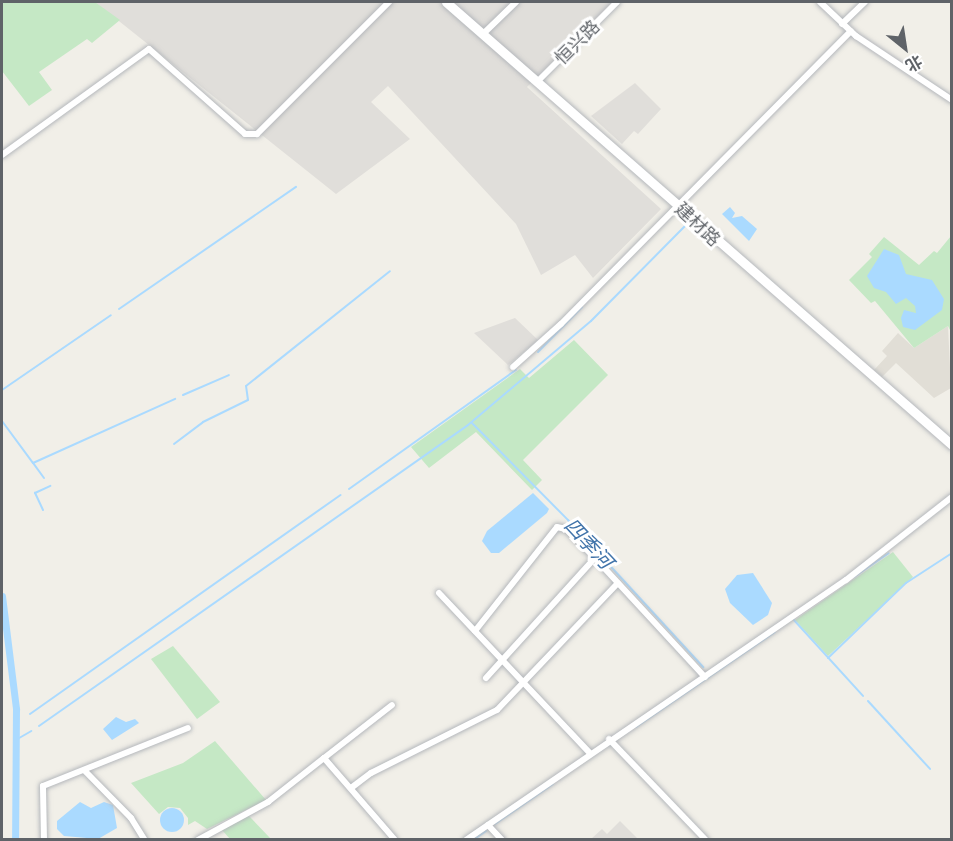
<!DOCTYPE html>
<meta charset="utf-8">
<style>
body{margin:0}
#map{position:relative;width:953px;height:841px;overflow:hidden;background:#f1efe8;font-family:Ubuntu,"Noto Sans SC",sans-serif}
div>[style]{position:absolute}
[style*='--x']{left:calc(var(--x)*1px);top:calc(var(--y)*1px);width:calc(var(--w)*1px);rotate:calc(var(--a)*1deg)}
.industrial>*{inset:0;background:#e0deda}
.education>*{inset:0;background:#e1ded6}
.green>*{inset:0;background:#c5e8c5}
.water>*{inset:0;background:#aadaff}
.round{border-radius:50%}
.stream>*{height:2px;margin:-1px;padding:0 1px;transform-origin:1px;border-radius:1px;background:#aadaff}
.canal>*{height:7px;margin:-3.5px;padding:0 3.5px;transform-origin:3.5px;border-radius:3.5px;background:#aadaff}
.roads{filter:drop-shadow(0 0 2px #b5b8bc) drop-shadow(0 0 2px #b5b8bc)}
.street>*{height:6px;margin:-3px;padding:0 3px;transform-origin:3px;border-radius:3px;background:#fff}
.secondary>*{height:9px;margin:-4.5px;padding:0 4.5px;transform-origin:4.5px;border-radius:4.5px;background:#fff}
span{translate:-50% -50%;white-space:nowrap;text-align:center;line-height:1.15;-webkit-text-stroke:6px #fff;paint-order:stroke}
.street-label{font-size:18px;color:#5f6368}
.water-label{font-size:20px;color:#4174aa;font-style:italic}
.frame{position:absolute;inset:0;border:3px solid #5f6368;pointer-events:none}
.north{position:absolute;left:875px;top:18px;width:60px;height:60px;-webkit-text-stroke:4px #fff;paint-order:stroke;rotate:150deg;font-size:16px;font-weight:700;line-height:24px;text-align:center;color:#5f6368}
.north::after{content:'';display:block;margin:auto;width:21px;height:27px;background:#5f6368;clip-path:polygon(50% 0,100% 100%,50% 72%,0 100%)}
</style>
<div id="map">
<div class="industrial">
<i style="clip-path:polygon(95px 2px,612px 2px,527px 87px,661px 209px,593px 278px,575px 255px,541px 275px,516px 224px,388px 86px,371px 102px,410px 139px,336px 194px)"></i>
<i style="clip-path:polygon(635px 83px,661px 109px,638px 134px,634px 131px,622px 144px,591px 116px)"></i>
<i style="clip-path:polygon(515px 318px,538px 340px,508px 365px,474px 333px)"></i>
<i style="clip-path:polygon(620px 821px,638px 839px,591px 839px,602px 829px,607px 834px)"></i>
</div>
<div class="education">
<i style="clip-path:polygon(948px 326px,951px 388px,934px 398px,896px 363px,882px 377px,874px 370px,887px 356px,882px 351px,898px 333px,914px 348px)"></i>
</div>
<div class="green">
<i style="clip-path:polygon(2px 2px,95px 2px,120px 20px,92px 43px,87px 39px,39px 72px,52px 90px,29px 106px,2px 71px)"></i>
<i style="clip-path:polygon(951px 236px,951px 332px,948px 326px,914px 348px,875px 301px,871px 303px,849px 280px,872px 257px,869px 254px,884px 237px,919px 265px,934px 251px,937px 253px)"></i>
<i style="clip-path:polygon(574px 340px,608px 375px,523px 460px,542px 480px,532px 490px,476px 432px,429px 468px,411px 447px,520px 369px,529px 378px)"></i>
<i style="clip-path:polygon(893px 552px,913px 577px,828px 656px,795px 620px)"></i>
<i style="clip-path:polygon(173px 646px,220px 702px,197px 719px,151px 659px)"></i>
<i style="clip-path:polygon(215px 741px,266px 800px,207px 829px,195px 821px,188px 825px,188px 818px,180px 808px,168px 807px,159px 814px,131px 783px,183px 763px)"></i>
<i style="clip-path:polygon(249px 816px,271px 839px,230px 839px,222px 830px)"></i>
</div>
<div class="water">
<i style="clip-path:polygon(730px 207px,735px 213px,732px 218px,742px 216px,757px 229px,749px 241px,722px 214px)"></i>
<i style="clip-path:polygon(884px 249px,899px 255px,906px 274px,932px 280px,944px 299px,942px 310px,915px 330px,903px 327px,901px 318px,904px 310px,916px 313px,915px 306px,906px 298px,896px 304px,886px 292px,874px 288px,867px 276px)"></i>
<i style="clip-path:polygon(533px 493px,549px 509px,547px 513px,499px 553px,491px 553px,482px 541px,487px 531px)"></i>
<i style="clip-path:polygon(753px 573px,772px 603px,768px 615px,753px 625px,730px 603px,725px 589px,737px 575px)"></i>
<i style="clip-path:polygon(116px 717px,126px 722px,135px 719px,139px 723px,112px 740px,103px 729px)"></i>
<i style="clip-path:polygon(80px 802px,91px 808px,104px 802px,113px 805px,117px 828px,98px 839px,64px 836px,57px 829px,57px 821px)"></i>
<i class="round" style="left:160px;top:808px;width:24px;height:24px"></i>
</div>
<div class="stream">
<i style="--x:119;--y:309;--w:215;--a:-34.6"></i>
<i style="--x:538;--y:352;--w:63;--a:-45.6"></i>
<i style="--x:2;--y:390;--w:132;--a:-34.5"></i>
<i style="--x:183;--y:395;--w:50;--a:-23.5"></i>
<i style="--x:2;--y:421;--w:52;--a:53.6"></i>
<i style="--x:472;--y:423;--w:136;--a:45.3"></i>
<i style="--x:568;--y:520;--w:200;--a:47.4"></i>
<i style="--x:174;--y:444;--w:36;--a:-37"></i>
<i style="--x:203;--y:422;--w:50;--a:-26.1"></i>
<i style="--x:248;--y:400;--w:14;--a:-98"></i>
<i style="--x:246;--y:386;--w:184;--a:-38.6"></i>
<i style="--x:44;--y:478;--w:19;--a:-126"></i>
<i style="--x:33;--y:463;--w:156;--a:-24.3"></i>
<i style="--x:349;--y:489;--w:205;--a:-35.5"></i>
<i style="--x:43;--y:510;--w:19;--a:-115"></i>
<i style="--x:35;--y:493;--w:17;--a:-25"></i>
<i style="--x:854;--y:577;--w:42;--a:-34.4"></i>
<i style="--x:793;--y:619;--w:104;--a:47.7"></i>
<i style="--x:828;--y:658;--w:108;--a:-43.9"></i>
<i style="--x:906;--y:583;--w:55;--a:-33.1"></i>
<i style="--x:868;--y:701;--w:92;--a:47.6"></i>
<i style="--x:30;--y:714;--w:380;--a:-35.2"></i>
<i style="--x:39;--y:726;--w:524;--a:-35.05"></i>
<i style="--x:468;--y:425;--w:161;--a:-40.2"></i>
<i style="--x:591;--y:321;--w:134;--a:-45.3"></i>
<i style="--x:636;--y:727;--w:168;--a:-34.4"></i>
<i style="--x:14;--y:741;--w:20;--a:-30"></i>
<i style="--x:495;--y:824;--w:70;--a:-34.6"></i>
<i style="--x:473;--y:840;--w:16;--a:-35"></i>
</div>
<div class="canal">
<i style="--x:2;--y:596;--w:114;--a:82.9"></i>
<i style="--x:16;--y:709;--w:131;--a:90.4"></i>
</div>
<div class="roads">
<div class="street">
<i style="--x:820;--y:2;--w:50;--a:43.4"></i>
<i style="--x:856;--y:36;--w:115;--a:33.7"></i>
<i style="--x:842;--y:24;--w:32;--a:-44"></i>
<i style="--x:483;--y:34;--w:46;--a:-44.1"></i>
<i style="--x:537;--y:82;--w:113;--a:-45"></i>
<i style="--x:2;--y:155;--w:181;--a:-35.8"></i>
<i style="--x:149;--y:49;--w:128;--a:41.5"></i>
<i style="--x:245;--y:134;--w:12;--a:0"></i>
<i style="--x:257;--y:134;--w:187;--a:-45"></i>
<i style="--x:513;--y:367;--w:64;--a:-41.9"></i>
<i style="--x:561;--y:324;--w:412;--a:-45.3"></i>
<i style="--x:439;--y:593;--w:219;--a:46.7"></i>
<i style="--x:475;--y:631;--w:132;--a:-51.7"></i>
<i style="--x:557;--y:527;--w:9;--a:13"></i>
<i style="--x:566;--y:529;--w:41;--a:45"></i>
<i style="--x:595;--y:558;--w:162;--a:47.3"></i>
<i style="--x:486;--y:678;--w:162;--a:-47.8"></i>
<i style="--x:609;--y:739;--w:140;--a:46.2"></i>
<i style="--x:324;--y:758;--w:86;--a:-37.9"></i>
<i style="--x:85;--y:771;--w:66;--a:45.6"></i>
<i style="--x:131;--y:818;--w:26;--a:58"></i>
<i style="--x:351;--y:788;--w:25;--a:-37"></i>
<i style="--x:371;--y:773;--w:141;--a:-26.6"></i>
<i style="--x:497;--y:710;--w:175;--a:-46.4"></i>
<i style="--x:488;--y:825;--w:21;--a:47"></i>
<i style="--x:44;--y:840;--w:54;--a:-91.1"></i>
<i style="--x:43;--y:786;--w:156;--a:-21.8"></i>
<i style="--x:198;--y:840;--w:80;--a:-28.5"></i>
<i style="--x:268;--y:802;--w:71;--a:-38.2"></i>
<i style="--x:324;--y:758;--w:108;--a:49.1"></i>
<i style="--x:466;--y:840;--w:460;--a:-34.4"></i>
<i style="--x:846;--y:580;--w:135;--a:-38.1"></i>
</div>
<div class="secondary">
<i style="--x:446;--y:2;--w:673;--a:41.2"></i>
</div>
</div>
<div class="street-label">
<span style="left:577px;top:42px;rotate:-45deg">恒兴路</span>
<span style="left:698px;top:224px;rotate:43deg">建材路</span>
</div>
<div class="water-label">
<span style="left:589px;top:543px;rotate:47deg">四季河</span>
</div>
<div class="frame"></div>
<div class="north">北</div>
</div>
